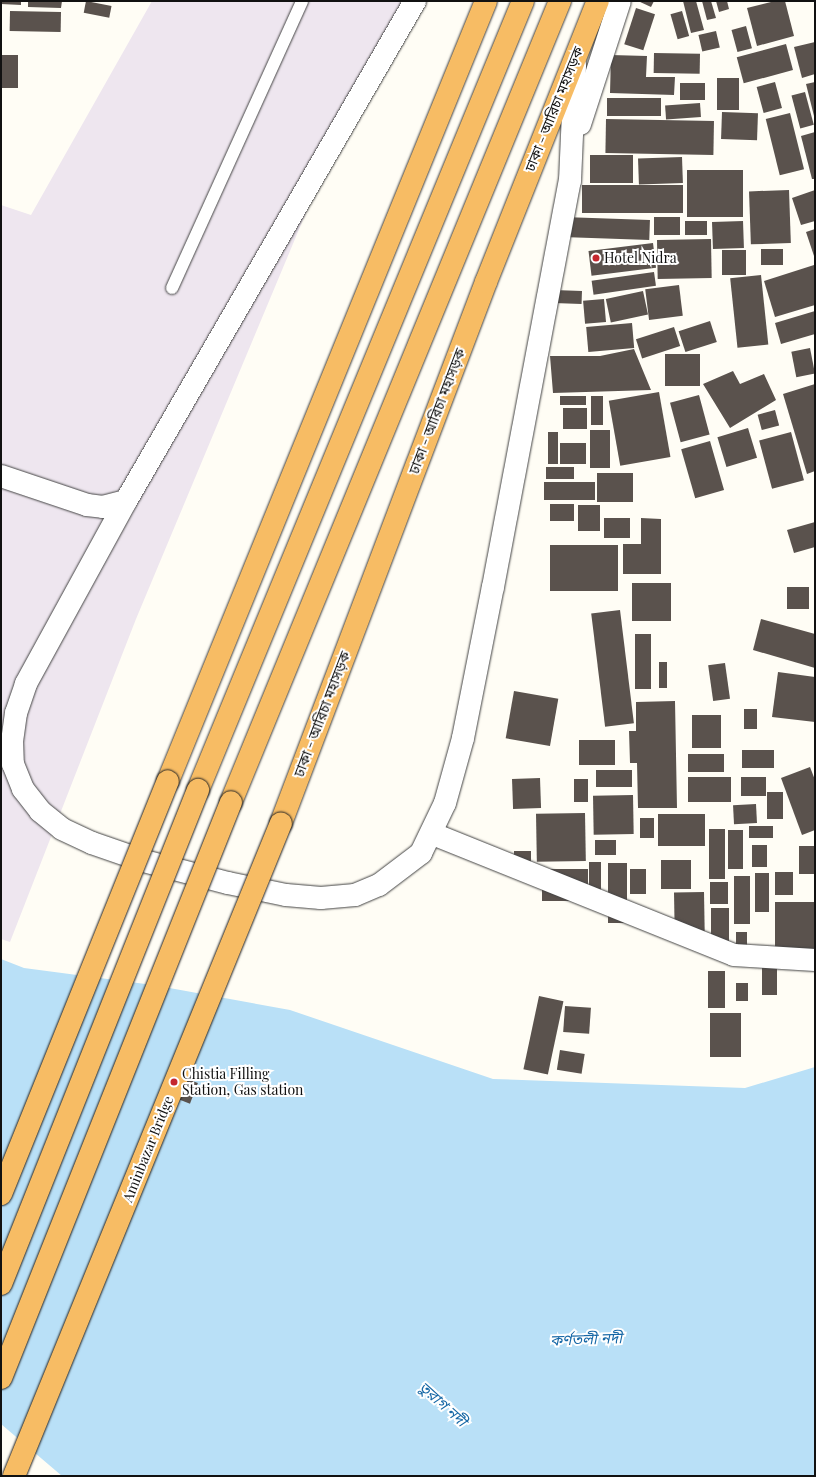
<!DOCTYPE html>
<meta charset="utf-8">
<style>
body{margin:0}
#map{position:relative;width:816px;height:1477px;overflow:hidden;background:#fffdf5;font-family:"Playfair Display","Noto Sans Bengali",serif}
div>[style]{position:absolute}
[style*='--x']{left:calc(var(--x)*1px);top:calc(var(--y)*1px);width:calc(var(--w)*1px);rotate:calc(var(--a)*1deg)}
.industrial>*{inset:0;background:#eee6ef}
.water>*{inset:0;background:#b9e0f7}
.building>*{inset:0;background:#5a524d;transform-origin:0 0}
.roads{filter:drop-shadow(0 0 1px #444) drop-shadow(0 0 1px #444)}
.service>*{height:12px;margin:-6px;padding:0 6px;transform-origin:6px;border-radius:6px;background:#fff}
.minor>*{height:22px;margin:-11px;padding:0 11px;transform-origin:11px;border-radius:11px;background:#fff}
.tertiary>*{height:22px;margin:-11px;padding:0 11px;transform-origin:11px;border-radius:11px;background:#fff}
.trunk>*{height:22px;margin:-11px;padding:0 11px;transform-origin:11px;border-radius:11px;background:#f7bc64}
.bridges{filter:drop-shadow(0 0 1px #222) drop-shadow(0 0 1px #222)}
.trunk-bridge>*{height:22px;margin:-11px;padding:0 11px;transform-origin:11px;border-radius:11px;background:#f7bc64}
.dots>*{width:11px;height:11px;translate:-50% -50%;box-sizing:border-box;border:2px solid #fff;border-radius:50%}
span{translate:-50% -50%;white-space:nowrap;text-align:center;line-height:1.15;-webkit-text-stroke:4px #fff;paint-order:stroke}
.street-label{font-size:14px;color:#111}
.poi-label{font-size:14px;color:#111}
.left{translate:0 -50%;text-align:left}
.water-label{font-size:15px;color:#1768a6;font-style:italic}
.frame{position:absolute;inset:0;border:2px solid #111;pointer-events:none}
</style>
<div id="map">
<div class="industrial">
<i style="clip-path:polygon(152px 1px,403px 1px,372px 55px,136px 619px,10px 942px,1px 939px,1px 205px,31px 215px)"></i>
</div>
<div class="water">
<i style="clip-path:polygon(1px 959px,24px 968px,153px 985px,290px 1010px,493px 1079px,745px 1088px,815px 1067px,815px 1476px,62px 1476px,1px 1424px)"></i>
</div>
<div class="building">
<i style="clip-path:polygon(1px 1px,21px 1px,21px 5px,1px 4px)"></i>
<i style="clip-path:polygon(28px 1px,62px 1px,61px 8px,28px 7px)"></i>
<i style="left:86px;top:1px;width:26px;height:12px;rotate:11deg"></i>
<i style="clip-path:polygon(638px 1px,654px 1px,651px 7px)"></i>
<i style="clip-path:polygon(683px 1px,696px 1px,704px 30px,691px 33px)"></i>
<i style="clip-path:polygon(702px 1px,711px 1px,716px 18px,707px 20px)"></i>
<i style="clip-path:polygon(716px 1px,727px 1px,729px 9px,719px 12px)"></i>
<i style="clip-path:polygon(775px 1px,785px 1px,794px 36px,757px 46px,747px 8px)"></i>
<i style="left:636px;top:8px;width:20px;height:38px;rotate:18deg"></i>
<i style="left:10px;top:11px;width:51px;height:20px;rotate:1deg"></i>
<i style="left:682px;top:11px;width:26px;height:12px;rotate:74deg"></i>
<i style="left:746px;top:26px;width:23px;height:15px;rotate:75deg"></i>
<i style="left:716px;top:31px;width:17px;height:18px;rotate:77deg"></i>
<i style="clip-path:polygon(815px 42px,815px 74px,802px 78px,794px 47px)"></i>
<i style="left:786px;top:44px;width:27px;height:51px;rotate:75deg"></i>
<i style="left:654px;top:53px;width:46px;height:20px;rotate:1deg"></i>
<i style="left:1px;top:55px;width:17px;height:33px"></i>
<i style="clip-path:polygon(611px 55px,647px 56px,646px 77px,675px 77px,674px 95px,610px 93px)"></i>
<i style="left:717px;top:78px;width:22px;height:32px"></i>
<i style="left:775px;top:82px;width:27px;height:19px;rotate:75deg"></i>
<i style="clip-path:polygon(815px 82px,815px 116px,814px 116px,806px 84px)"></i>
<i style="left:680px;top:83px;width:25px;height:17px"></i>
<i style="left:805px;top:92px;width:34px;height:14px;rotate:75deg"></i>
<i style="left:607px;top:98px;width:54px;height:18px"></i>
<i style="left:700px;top:103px;width:14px;height:35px;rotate:86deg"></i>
<i style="left:722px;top:112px;width:36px;height:27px;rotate:2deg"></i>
<i style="left:790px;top:113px;width:58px;height:25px;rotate:76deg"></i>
<i style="left:606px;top:119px;width:108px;height:34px;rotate:1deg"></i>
<i style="clip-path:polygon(815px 132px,815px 179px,812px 179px,801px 136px)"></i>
<i style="left:633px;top:155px;width:28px;height:43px;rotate:90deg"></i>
<i style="left:682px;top:157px;width:26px;height:44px;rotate:88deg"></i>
<i style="left:687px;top:170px;width:56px;height:47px"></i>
<i style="left:683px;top:185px;width:28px;height:101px;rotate:90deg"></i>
<i style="left:789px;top:190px;width:53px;height:40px;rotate:88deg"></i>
<i style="clip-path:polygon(815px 190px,815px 221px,801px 225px,792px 198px)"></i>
<i style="left:563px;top:217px;width:87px;height:20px;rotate:2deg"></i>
<i style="left:680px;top:217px;width:18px;height:26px;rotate:90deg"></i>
<i style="left:707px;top:221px;width:14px;height:22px;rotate:90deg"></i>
<i style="left:743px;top:221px;width:27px;height:31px;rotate:88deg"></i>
<i style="clip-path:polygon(815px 229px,815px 259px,806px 232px)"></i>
<i style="left:711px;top:239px;width:39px;height:54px;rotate:89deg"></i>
<i style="left:653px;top:243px;width:25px;height:65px;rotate:83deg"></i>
<i style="left:783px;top:249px;width:16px;height:22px;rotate:90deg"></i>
<i style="left:746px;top:250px;width:25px;height:24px;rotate:90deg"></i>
<i style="clip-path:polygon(814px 265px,815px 305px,775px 317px,764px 281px)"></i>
<i style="left:654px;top:272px;width:14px;height:63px;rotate:82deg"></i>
<i style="left:761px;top:275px;width:70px;height:31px;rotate:84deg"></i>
<i style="left:679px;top:285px;width:31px;height:34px;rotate:83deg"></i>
<i style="left:554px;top:290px;width:28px;height:13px;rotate:2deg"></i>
<i style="left:643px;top:291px;width:24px;height:38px;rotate:78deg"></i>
<i style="left:604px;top:299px;width:23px;height:21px;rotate:85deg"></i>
<i style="clip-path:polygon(815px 311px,815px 334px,781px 344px,775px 323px)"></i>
<i style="left:710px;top:321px;width:22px;height:33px;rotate:72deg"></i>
<i style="left:632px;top:323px;width:25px;height:46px;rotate:85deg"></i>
<i style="left:674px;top:327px;width:20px;height:40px;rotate:72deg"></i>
<i style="left:810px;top:348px;width:26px;height:19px;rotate:79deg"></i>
<i style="clip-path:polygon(634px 349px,651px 390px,553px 393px,550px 356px,600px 356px)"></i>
<i style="left:665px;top:354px;width:35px;height:32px"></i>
<i style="clip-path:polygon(733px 371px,740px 384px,764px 374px,776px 400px,730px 428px,703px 384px)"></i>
<i style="clip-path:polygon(815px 384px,815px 471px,807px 474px,783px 394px)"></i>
<i style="left:659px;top:392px;width:66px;height:51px;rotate:80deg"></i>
<i style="left:699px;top:395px;width:41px;height:30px;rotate:75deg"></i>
<i style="left:560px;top:396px;width:26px;height:9px"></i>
<i style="left:591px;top:396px;width:12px;height:29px"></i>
<i style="left:563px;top:408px;width:24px;height:21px"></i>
<i style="left:775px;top:410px;width:16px;height:18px;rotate:75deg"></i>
<i style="left:748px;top:428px;width:31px;height:32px;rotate:73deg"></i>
<i style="left:590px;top:430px;width:20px;height:38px"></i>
<i style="left:548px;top:432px;width:10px;height:32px"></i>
<i style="left:791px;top:432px;width:50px;height:33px;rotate:75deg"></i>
<i style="left:710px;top:441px;width:51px;height:30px;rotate:74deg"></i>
<i style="left:560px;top:443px;width:26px;height:21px"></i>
<i style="left:546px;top:467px;width:28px;height:12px"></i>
<i style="left:597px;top:473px;width:36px;height:29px"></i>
<i style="left:544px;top:482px;width:51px;height:18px"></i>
<i style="left:550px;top:504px;width:24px;height:17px"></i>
<i style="left:578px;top:505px;width:22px;height:26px"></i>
<i style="left:604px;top:518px;width:26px;height:20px"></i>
<i style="clip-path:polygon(641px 518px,661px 519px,661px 574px,623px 574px,623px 544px,641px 544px)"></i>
<i style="clip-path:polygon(815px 522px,815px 547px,794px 553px,787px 530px)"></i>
<i style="left:550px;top:545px;width:68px;height:46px"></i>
<i style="left:632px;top:583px;width:39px;height:38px"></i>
<i style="left:787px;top:587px;width:22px;height:22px"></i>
<i style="left:620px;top:610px;width:114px;height:29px;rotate:83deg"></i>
<i style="clip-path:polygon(761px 619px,815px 634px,815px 668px,753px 650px)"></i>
<i style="left:635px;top:634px;width:16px;height:55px"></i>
<i style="left:659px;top:662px;width:8px;height:26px"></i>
<i style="left:725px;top:663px;width:36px;height:17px;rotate:82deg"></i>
<i style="clip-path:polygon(778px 672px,815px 677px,815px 722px,772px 717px)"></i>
<i style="left:514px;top:691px;width:45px;height:48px;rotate:10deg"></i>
<i style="clip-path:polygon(675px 701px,677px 808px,638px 808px,637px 763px,630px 763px,629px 731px,636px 731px,636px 702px)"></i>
<i style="left:744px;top:709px;width:13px;height:20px"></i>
<i style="left:721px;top:715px;width:33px;height:29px;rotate:90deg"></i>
<i style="left:579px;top:740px;width:36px;height:25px"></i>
<i style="left:774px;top:750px;width:18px;height:32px;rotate:90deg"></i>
<i style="left:724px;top:754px;width:18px;height:36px;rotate:90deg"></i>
<i style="clip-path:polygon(810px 767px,815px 780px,815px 830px,802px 835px,781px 778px)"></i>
<i style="left:632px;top:770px;width:17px;height:36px;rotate:90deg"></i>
<i style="left:688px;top:777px;width:43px;height:25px"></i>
<i style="left:741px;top:777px;width:25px;height:19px"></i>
<i style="left:540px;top:778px;width:30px;height:28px;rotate:88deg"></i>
<i style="left:574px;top:779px;width:14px;height:23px"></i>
<i style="left:767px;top:792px;width:16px;height:27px"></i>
<i style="left:633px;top:795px;width:39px;height:40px;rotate:89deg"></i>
<i style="left:756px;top:804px;width:19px;height:23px;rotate:87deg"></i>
<i style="left:585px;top:813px;width:48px;height:49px;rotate:89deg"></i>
<i style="left:705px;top:814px;width:32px;height:47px;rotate:90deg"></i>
<i style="left:654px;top:818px;width:20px;height:14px;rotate:90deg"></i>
<i style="left:749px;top:826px;width:24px;height:12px"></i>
<i style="left:709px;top:829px;width:16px;height:50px"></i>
<i style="left:728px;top:830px;width:15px;height:39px"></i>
<i style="left:616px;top:840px;width:15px;height:21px;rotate:90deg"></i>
<i style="left:767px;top:845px;width:22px;height:15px;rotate:90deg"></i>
<i style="left:799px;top:846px;width:16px;height:28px"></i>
<i style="left:514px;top:851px;width:17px;height:26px"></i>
<i style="left:661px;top:860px;width:30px;height:29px"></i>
<i style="left:601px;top:862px;width:46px;height:12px;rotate:90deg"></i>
<i style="left:608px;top:863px;width:19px;height:60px"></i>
<i style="left:588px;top:869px;width:32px;height:46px;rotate:90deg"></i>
<i style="left:630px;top:869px;width:16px;height:25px"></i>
<i style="left:775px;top:872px;width:18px;height:23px"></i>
<i style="left:755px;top:873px;width:14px;height:39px"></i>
<i style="left:734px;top:876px;width:16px;height:48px"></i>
<i style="left:710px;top:882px;width:18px;height:22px"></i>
<i style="left:704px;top:892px;width:47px;height:30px;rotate:89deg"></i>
<i style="left:815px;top:902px;width:47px;height:40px;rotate:90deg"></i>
<i style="left:711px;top:908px;width:18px;height:34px"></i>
<i style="left:736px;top:932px;width:11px;height:18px"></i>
<i style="left:762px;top:968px;width:15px;height:27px"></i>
<i style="left:708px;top:971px;width:17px;height:37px"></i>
<i style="left:736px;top:983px;width:12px;height:18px"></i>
<i style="left:539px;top:996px;width:25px;height:75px;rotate:12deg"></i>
<i style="left:565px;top:1006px;width:26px;height:26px;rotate:4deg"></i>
<i style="left:741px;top:1013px;width:44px;height:31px;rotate:90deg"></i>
<i style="left:560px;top:1050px;width:25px;height:20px;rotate:9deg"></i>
<i style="left:182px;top:1077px;width:17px;height:22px;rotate:21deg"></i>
</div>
<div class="roads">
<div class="service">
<i style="--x:172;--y:288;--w:315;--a:-65.6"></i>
</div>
<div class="minor">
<i style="--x:1;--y:476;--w:91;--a:18.6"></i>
<i style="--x:87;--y:505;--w:16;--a:7"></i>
<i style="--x:103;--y:507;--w:24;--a:-15"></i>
<i style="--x:433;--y:834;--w:324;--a:21.9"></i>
<i style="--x:734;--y:955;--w:81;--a:3.5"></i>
</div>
<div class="tertiary">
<i style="--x:415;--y:1;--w:578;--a:120.03"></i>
<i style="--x:126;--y:501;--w:209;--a:118.7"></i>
<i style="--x:26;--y:684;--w:31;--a:109"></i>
<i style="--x:16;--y:713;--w:27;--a:98"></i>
<i style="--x:12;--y:740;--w:24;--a:88"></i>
<i style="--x:13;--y:764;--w:27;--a:68"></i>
<i style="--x:23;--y:789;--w:28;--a:52"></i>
<i style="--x:40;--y:811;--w:28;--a:39"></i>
<i style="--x:62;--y:829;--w:33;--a:25"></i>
<i style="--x:92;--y:843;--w:55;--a:19.1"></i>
<i style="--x:144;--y:861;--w:87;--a:14.7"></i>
<i style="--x:228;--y:883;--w:59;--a:11.7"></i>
<i style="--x:286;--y:895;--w:35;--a:5"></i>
<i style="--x:321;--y:898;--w:34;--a:-5"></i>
<i style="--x:355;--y:895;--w:26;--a:-23"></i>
<i style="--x:379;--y:885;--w:53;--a:-37.3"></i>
<i style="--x:421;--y:853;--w:55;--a:-64.4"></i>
<i style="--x:445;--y:803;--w:67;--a:-74.5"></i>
<i style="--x:463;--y:738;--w:154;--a:-78.8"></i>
<i style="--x:493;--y:587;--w:413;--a:-79.3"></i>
<i style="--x:570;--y:181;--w:116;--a:-87.5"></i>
<i style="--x:580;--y:124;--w:129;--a:-72"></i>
</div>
<div class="trunk">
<i style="--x:168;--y:781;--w:842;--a:-67.82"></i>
<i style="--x:198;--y:790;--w:853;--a:-67.61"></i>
<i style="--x:231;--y:802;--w:866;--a:-67.67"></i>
<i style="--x:281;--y:823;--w:579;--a:-69.25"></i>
<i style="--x:486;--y:282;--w:302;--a:-68.3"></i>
</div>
</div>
<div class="bridges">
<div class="trunk-bridge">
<i style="--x:1;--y:1194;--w:445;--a:-68"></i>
<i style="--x:1;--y:1284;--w:532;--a:-68.26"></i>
<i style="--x:1;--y:1378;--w:620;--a:-68.23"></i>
<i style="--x:14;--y:1476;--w:705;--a:-67.76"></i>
</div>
</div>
<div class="dots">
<i style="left:596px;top:258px;background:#c4262e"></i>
<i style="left:174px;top:1082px;background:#c4262e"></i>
</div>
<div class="street-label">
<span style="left:554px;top:109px;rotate:-68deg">ঢাকা - আরিচা মহাসড়ক</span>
<span style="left:437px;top:411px;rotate:-69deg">ঢাকা - আরিচা মহাসড়ক</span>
<span style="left:322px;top:714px;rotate:-69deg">ঢাকা - আরিচা মহাসড়ক</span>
<span style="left:148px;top:1149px;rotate:-68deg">Aminbazar Bridge</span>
</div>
<div class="poi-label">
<span class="left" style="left:604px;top:258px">Hotel Nidra</span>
<span class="left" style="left:182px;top:1082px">Chistia Filling<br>Station, Gas station</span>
</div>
<div class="water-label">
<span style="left:586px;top:1339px;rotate:-2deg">কর্ণতলী নদী</span>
<span style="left:443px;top:1404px;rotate:42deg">তুরাগ নদী</span>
</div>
<div class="frame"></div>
</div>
